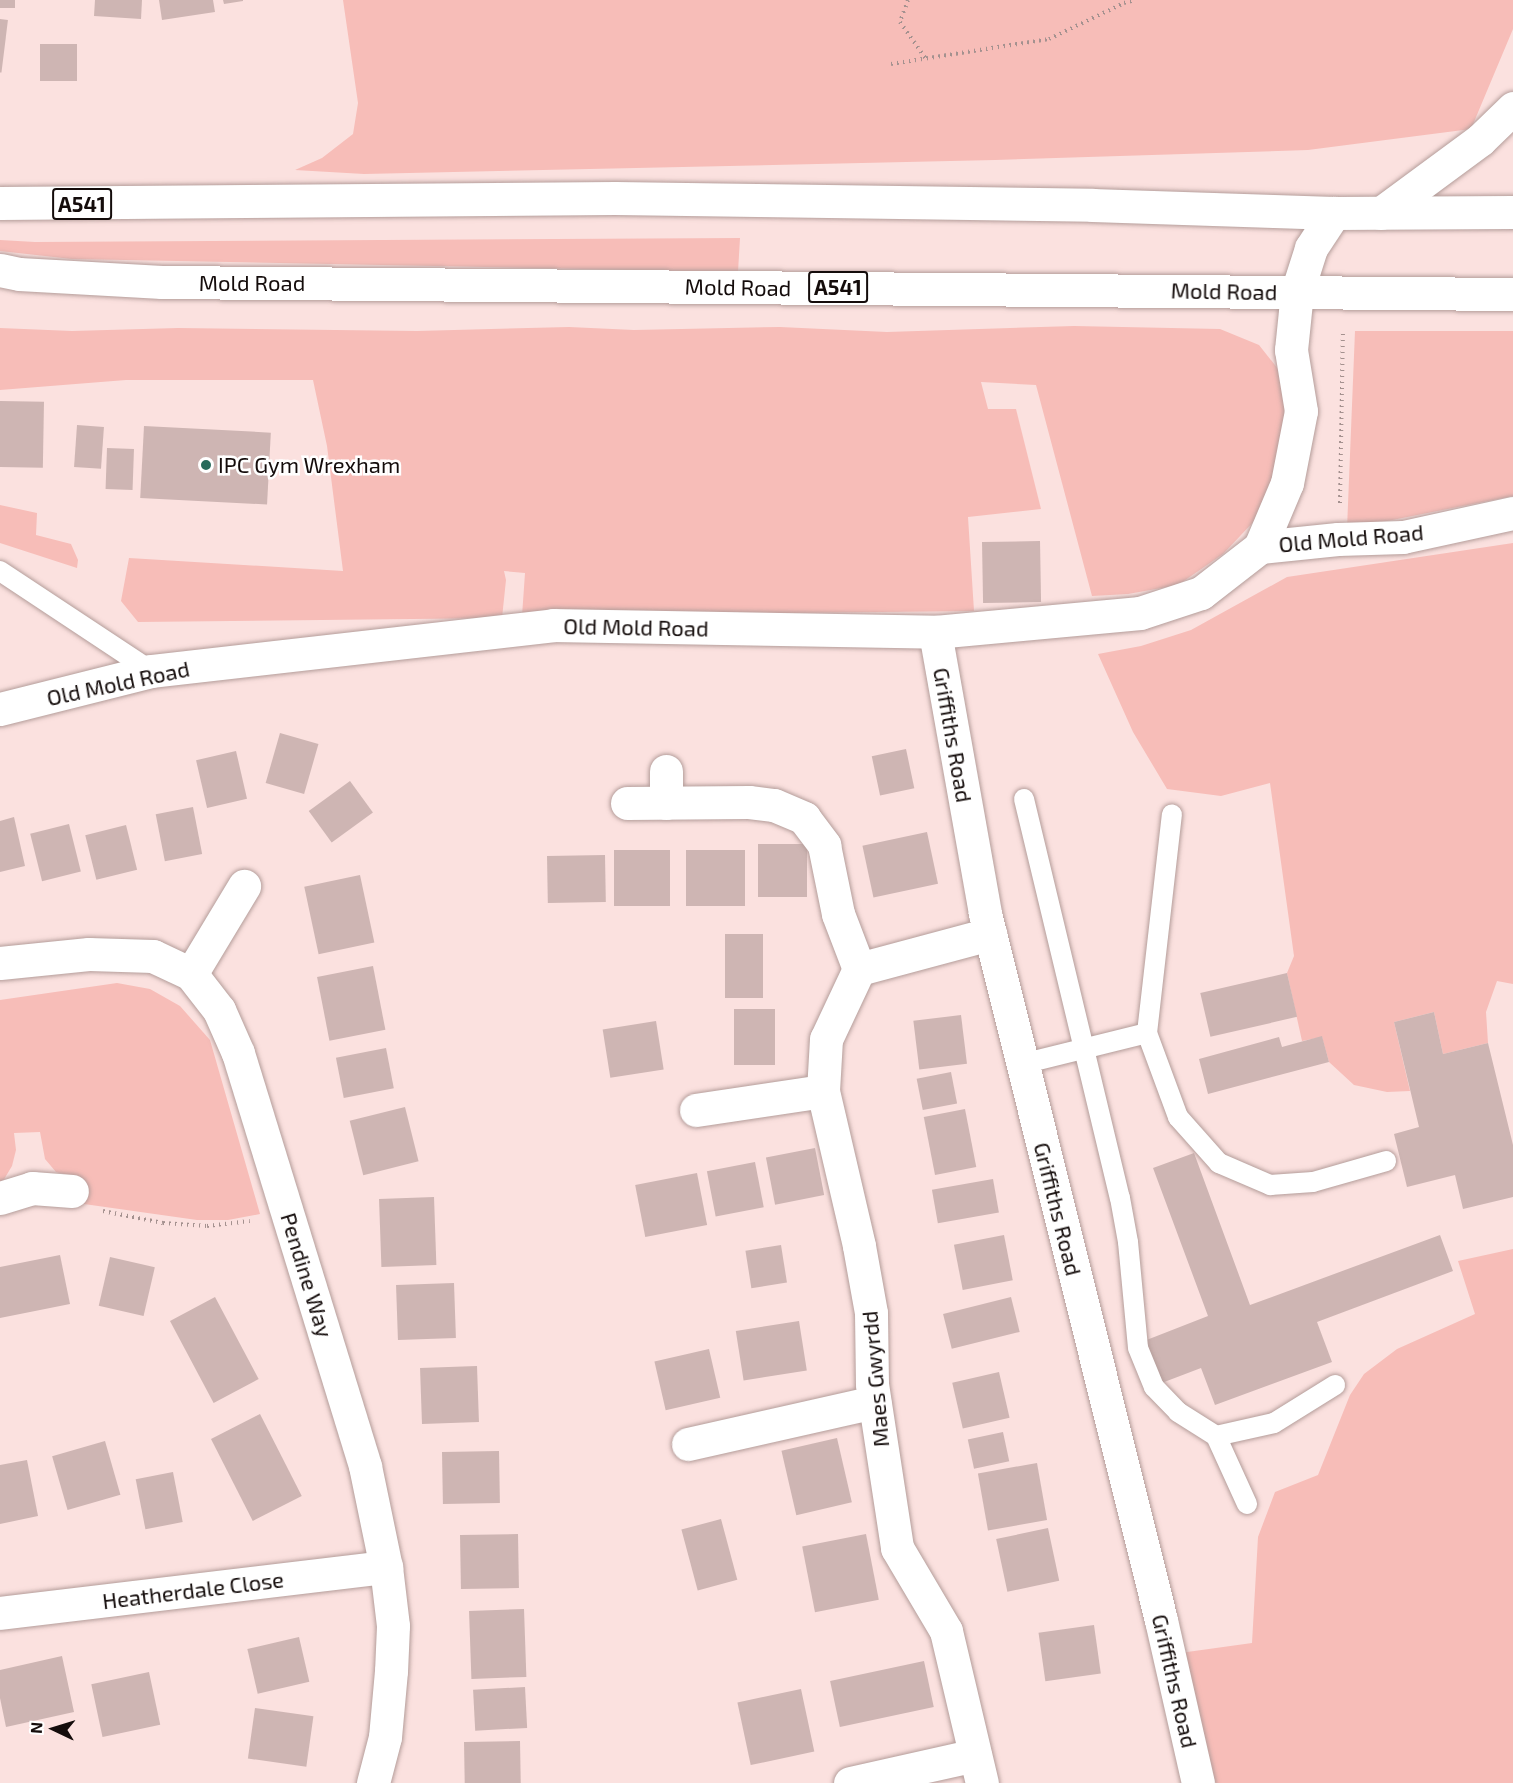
<!DOCTYPE html>
<style>
body{margin:0}
#map{position:relative;width:1513px;height:1783px;overflow:hidden;background:#fbe1df;font-family:"Exo 2",sans-serif}
div>[style]{position:absolute}
[style*='--x']{left:calc(var(--x)*1px);top:calc(var(--y)*1px);width:calc(var(--w)*1px);rotate:calc(var(--a)*1deg)}
.green>*{inset:0;background:#f7bdb8}
.building>*{inset:0;background:#ceb5b3;transform-origin:0 0}
.path>*{height:4px;margin-top:-2px;transform-origin:0;background:repeating-linear-gradient(90deg,#a4918f 0 1.5px,transparent 0 6px)}
.roads{filter:drop-shadow(0 0 2px #b49d9a) drop-shadow(0 0 2px #b49d9a)}
.lane>*{height:20px;margin:-10px;padding:0 10px;transform-origin:10px;border-radius:10px;background:#fff}
.street>*{height:33px;margin:-16.5px;padding:0 16.5px;transform-origin:16.5px;border-radius:16.5px;background:#fff}
.secondary>*{height:33px;margin:-16.5px;padding:0 16.5px;transform-origin:16.5px;border-radius:16.5px;background:#fff}
.primary>*{height:33px;margin:-16.5px;padding:0 16.5px;transform-origin:16.5px;border-radius:16.5px;background:#fff}
.dots>*{width:16px;height:16px;translate:-50% -50%;box-sizing:border-box;border:3px solid #fff;border-radius:50%}
span{translate:-50% -50%;white-space:nowrap;text-align:center;line-height:1.15;-webkit-text-stroke:5px #fff;paint-order:stroke}
.shield-label span{padding:2px 4px;background:#fff;border:2px solid;border-radius:4px;-webkit-text-stroke-width:0}
.shield-label{font-size:21px;color:#140c0b;font-weight:700}
.street-label{font-size:22px;color:#140c0b}
.poi-label{font-size:22px;color:#140c0b}
.left{translate:0 -50%;text-align:left}
.north{position:absolute;left:24px;top:1699px;width:60px;height:60px;-webkit-text-stroke:4px #fff;paint-order:stroke;rotate:274deg;font-size:16px;font-weight:700;line-height:24px;text-align:center;color:#140c0b}
.north::after{content:'';display:block;margin:auto;width:21px;height:27px;background:#140c0b;clip-path:polygon(50% 0,100% 100%,50% 72%,0 100%)}
</style>
<div id="map">
<div class="green">
<i style="clip-path:polygon(343px 0,1513px 0,1513px 29px,1471px 129px,1308px 150px,995px 160px,364px 174px,295px 170px,322px 158px,353px 134px,358px 103px)"></i>
<i style="clip-path:polygon(740px 238px,738px 272px,72px 259px,0 251px,0 240px,35px 242px)"></i>
<i style="clip-path:polygon(1074px 326px,1220px 329px,1259px 345px,1282px 374px,1293px 424px,1259px 516px,1223px 554px,1178px 585px,1128px 594px,1092px 596px,1036px 385px,981px 382px,988px 409px,1016px 409px,1041px 509px,968px 517px,974px 611px,522px 616px,525px 573px,504px 571px,506px 580px,502px 618px,138px 622px,121px 601px,129px 558px,343px 571px,327px 446px,313px 380px,126px 380px,0 390px,0 328px,72px 331px,178px 328px,417px 331px,569px 327px,634px 330px,780px 327px,887px 332px)"></i>
<i style="clip-path:polygon(1355px 331px,1513px 331px,1513px 496px,1347px 529px)"></i>
<i style="clip-path:polygon(0 505px,37px 513px,36px 535px,71px 544px,78px 560px,77px 568px,0 543px)"></i>
<i style="clip-path:polygon(1513px 543px,1513px 984px,1497px 981px,1486px 1012px,1488px 1043px,1443px 1054px,1434px 1012px,1394px 1022px,1410px 1091px,1387px 1092px,1354px 1085px,1329px 1062px,1322px 1037px,1302px 1041px,1287px 973px,1294px 956px,1270px 783px,1221px 796px,1167px 789px,1133px 732px,1098px 654px,1141px 646px,1191px 630px,1287px 577px)"></i>
<i style="clip-path:polygon(117px 983px,150px 989px,180px 1006px,210px 1040px,260px 1214px,228px 1220px,197px 1220px,84px 1204px,81px 1178px,56px 1172px,45px 1159px,40px 1132px,14px 1133px,16px 1150px,12px 1166px,3px 1181px,0 1183px,0 1000px)"></i>
<i style="clip-path:polygon(1513px 1249px,1513px 1783px,1208px 1783px,1180px 1653px,1252px 1643px,1258px 1537px,1275px 1492px,1318px 1475px,1350px 1395px,1364px 1374px,1397px 1349px,1475px 1314px,1458px 1261px)"></i>
</div>
<div class="building">
<i style="left:0;top:0;width:15px;height:8px"></i>
<i style="clip-path:polygon(95px 0,142px 0,141px 19px,94px 16px)"></i>
<i style="clip-path:polygon(159px 0,213px 0,215px 12px,162px 20px)"></i>
<i style="clip-path:polygon(223px 0,243px 0,243px 1px,224px 4px)"></i>
<i style="left:0;top:19px;width:8px;height:53px;rotate:7deg"></i>
<i style="left:40px;top:44px;width:37px;height:37px"></i>
<i style="left:0;top:401px;width:44px;height:66px;rotate:1deg"></i>
<i style="left:77px;top:425px;width:27px;height:42px;rotate:4deg"></i>
<i style="left:144px;top:426px;width:127px;height:72px;rotate:3deg"></i>
<i style="left:107px;top:448px;width:27px;height:41px;rotate:2deg"></i>
<i style="left:1040px;top:541px;width:61px;height:58px;rotate:89deg"></i>
<i style="left:280px;top:733px;width:40px;height:52px;rotate:16deg"></i>
<i style="left:906px;top:749px;width:40px;height:35px;rotate:78deg"></i>
<i style="left:236px;top:751px;width:49px;height:41px;rotate:77deg"></i>
<i style="left:350px;top:781px;width:39px;height:51px;rotate:54deg"></i>
<i style="left:193px;top:807px;width:48px;height:38px;rotate:79deg"></i>
<i style="clip-path:polygon(14px 817px,25px 866px,0 872px,0 821px)"></i>
<i style="left:69px;top:824px;width:49px;height:40px;rotate:76deg"></i>
<i style="left:126px;top:825px;width:46px;height:42px;rotate:76deg"></i>
<i style="left:927px;top:832px;width:53px;height:66px;rotate:78deg"></i>
<i style="left:758px;top:844px;width:49px;height:53px"></i>
<i style="left:670px;top:850px;width:56px;height:56px;rotate:90deg"></i>
<i style="left:686px;top:850px;width:59px;height:56px"></i>
<i style="left:605px;top:855px;width:47px;height:58px;rotate:89deg"></i>
<i style="left:360px;top:875px;width:69px;height:57px;rotate:78deg"></i>
<i style="left:725px;top:934px;width:38px;height:64px"></i>
<i style="left:373px;top:966px;width:65px;height:57px;rotate:79deg"></i>
<i style="left:1287px;top:973px;width:45px;height:89px;rotate:77deg"></i>
<i style="left:734px;top:1009px;width:41px;height:56px"></i>
<i style="clip-path:polygon(1434px 1012px,1443px 1054px,1488px 1043px,1513px 1145px,1513px 1197px,1463px 1209px,1455px 1175px,1407px 1187px,1394px 1134px,1419px 1127px,1394px 1022px)"></i>
<i style="left:961px;top:1015px;width:49px;height:48px;rotate:83deg"></i>
<i style="left:656px;top:1021px;width:49px;height:54px;rotate:81deg"></i>
<i style="clip-path:polygon(1322px 1036px,1329px 1062px,1208px 1094px,1199px 1059px,1279px 1037px,1282px 1047px)"></i>
<i style="left:386px;top:1048px;width:41px;height:51px;rotate:79deg"></i>
<i style="left:951px;top:1072px;width:32px;height:35px;rotate:79deg"></i>
<i style="left:405px;top:1107px;width:56px;height:57px;rotate:76deg"></i>
<i style="left:965px;top:1109px;width:59px;height:42px;rotate:79deg"></i>
<i style="left:815px;top:1148px;width:48px;height:50px;rotate:79deg"></i>
<i style="clip-path:polygon(1194px 1153px,1250px 1305px,1440px 1235px,1453px 1271px,1317px 1322px,1332px 1362px,1215px 1405px,1201px 1368px,1159px 1384px,1144px 1341px,1208px 1316px,1153px 1168px)"></i>
<i style="left:755px;top:1162px;width:46px;height:49px;rotate:79deg"></i>
<i style="left:697px;top:1173px;width:53px;height:63px;rotate:79deg"></i>
<i style="left:993px;top:1179px;width:34px;height:62px;rotate:80deg"></i>
<i style="left:434px;top:1197px;width:68px;height:55px;rotate:88deg"></i>
<i style="left:1004px;top:1235px;width:46px;height:51px;rotate:79deg"></i>
<i style="left:781px;top:1245px;width:38px;height:36px;rotate:81deg"></i>
<i style="clip-path:polygon(60px 1255px,70px 1304px,0 1318px,0 1267px)"></i>
<i style="left:110px;top:1257px;width:46px;height:50px;rotate:13deg"></i>
<i style="left:454px;top:1283px;width:55px;height:58px;rotate:88deg"></i>
<i style="left:215px;top:1297px;width:93px;height:51px;rotate:62deg"></i>
<i style="left:1011px;top:1297px;width:36px;height:70px;rotate:76deg"></i>
<i style="left:799px;top:1321px;width:50px;height:64px;rotate:81deg"></i>
<i style="left:709px;top:1349px;width:50px;height:56px;rotate:77deg"></i>
<i style="left:477px;top:1366px;width:56px;height:57px;rotate:88deg"></i>
<i style="left:999px;top:1372px;width:47px;height:48px;rotate:77deg"></i>
<i style="left:260px;top:1414px;width:92px;height:55px;rotate:63deg"></i>
<i style="left:1003px;top:1432px;width:30px;height:36px;rotate:78deg"></i>
<i style="left:837px;top:1438px;width:66px;height:57px;rotate:77deg"></i>
<i style="left:105px;top:1441px;width:56px;height:55px;rotate:74deg"></i>
<i style="left:499px;top:1451px;width:52px;height:57px;rotate:89deg"></i>
<i style="clip-path:polygon(27px 1460px,38px 1516px,0 1524px,0 1465px)"></i>
<i style="left:1037px;top:1463px;width:58px;height:60px;rotate:80deg"></i>
<i style="left:173px;top:1472px;width:51px;height:38px;rotate:79deg"></i>
<i style="left:721px;top:1519px;width:63px;height:41px;rotate:75deg"></i>
<i style="left:1048px;top:1528px;width:54px;height:53px;rotate:78deg"></i>
<i style="left:518px;top:1534px;width:54px;height:58px;rotate:89deg"></i>
<i style="left:866px;top:1534px;width:67px;height:65px;rotate:79deg"></i>
<i style="left:524px;top:1609px;width:68px;height:55px;rotate:88deg"></i>
<i style="left:1094px;top:1625px;width:49px;height:56px;rotate:82deg"></i>
<i style="left:299px;top:1637px;width:46px;height:53px;rotate:77deg"></i>
<i style="clip-path:polygon(62px 1656px,74px 1712px,6px 1727px,0 1698px,0 1670px)"></i>
<i style="left:924px;top:1661px;width:47px;height:96px;rotate:78deg"></i>
<i style="left:149px;top:1672px;width:54px;height:59px;rotate:78deg"></i>
<i style="left:525px;top:1687px;width:41px;height:52px;rotate:87deg"></i>
<i style="left:801px;top:1689px;width:64px;height:65px;rotate:78deg"></i>
<i style="left:255px;top:1708px;width:59px;height:51px;rotate:8deg"></i>
<i style="left:520px;top:1741px;width:42px;height:56px;rotate:89deg"></i>
</div>
<div class="path">
<i style="--x:908;--y:0;--w:23;--a:110"></i>
<i style="--x:900;--y:22;--w:45;--a:54.9"></i>
<i style="--x:891;--y:64;--w:160;--a:-9"></i>
<i style="--x:1049;--y:39;--w:83;--a:-25.6"></i>
<i style="--x:1124;--y:3;--w:11;--a:-15"></i>
<i style="--x:1340;--y:503;--w:173;--a:-89"></i>
<i style="--x:103;--y:1211;--w:61;--a:11.3"></i>
<i style="--x:163;--y:1223;--w:44;--a:3.9"></i>
<i style="--x:207;--y:1226;--w:43;--a:-6.6"></i>
</div>
<div class="roads">
<div class="lane">
<i style="--x:0;--y:571;--w:181;--a:33.5"></i>
<i style="--x:1024;--y:799;--w:410;--a:76.5"></i>
<i style="--x:1120;--y:1198;--w:45;--a:79.7"></i>
<i style="--x:1128;--y:1242;--w:106;--a:84.6"></i>
<i style="--x:1138;--y:1348;--w:42;--a:67.7"></i>
<i style="--x:1154;--y:1387;--w:35;--a:46"></i>
<i style="--x:1178;--y:1412;--w:45;--a:32.3"></i>
<i style="--x:1147;--y:1033;--w:220;--a:-83.5"></i>
<i style="--x:1022;--y:1064;--w:129;--a:-13.9"></i>
<i style="--x:1147;--y:1033;--w:90;--a:69.7"></i>
<i style="--x:1178;--y:1117;--w:62;--a:48.3"></i>
<i style="--x:1219;--y:1163;--w:56;--a:23.3"></i>
<i style="--x:1270;--y:1185;--w:43;--a:-4"></i>
<i style="--x:1313;--y:1182;--w:76;--a:-16"></i>
<i style="--x:1247;--y:1504;--w:75;--a:-114.5"></i>
<i style="--x:1216;--y:1436;--w:59;--a:-12.6"></i>
<i style="--x:1274;--y:1423;--w:72;--a:-31.9"></i>
</div>
<div class="street">
<i style="--x:0;--y:709;--w:156;--a:-14.1"></i>
<i style="--x:151;--y:671;--w:405;--a:-6.5"></i>
<i style="--x:553;--y:625;--w:382;--a:1"></i>
<i style="--x:627;--y:803;--w:122;--a:-0.5"></i>
<i style="--x:749;--y:802;--w:25;--a:7"></i>
<i style="--x:774;--y:805;--w:33;--a:23"></i>
<i style="--x:804;--y:818;--w:34;--a:53"></i>
<i style="--x:824;--y:845;--w:70;--a:78.5"></i>
<i style="--x:838;--y:914;--w:59;--a:69.1"></i>
<i style="--x:859;--y:969;--w:136;--a:-15"></i>
<i style="--x:666;--y:803;--w:32;--a:-90"></i>
<i style="--x:0;--y:963;--w:89;--a:-5.8"></i>
<i style="--x:89;--y:954;--w:64;--a:1.8"></i>
<i style="--x:153;--y:956;--w:42;--a:25.3"></i>
<i style="--x:191;--y:974;--w:46;--a:52.1"></i>
<i style="--x:219;--y:1010;--w:47;--a:66.2"></i>
<i style="--x:238;--y:1053;--w:432;--a:72.9"></i>
<i style="--x:365;--y:1466;--w:103;--a:78.3"></i>
<i style="--x:386;--y:1567;--w:59;--a:83.2"></i>
<i style="--x:393;--y:1626;--w:45;--a:92.5"></i>
<i style="--x:391;--y:1671;--w:66;--a:95.2"></i>
<i style="--x:385;--y:1737;--w:48;--a:104.6"></i>
<i style="--x:859;--y:969;--w:77;--a:115.2"></i>
<i style="--x:826;--y:1039;--w:52;--a:93.3"></i>
<i style="--x:823;--y:1091;--w:159;--a:76.9"></i>
<i style="--x:859;--y:1246;--w:68;--a:79.8"></i>
<i style="--x:871;--y:1313;--w:71;--a:89.2"></i>
<i style="--x:872;--y:1384;--w:166;--a:81.3"></i>
<i style="--x:897;--y:1548;--w:96;--a:59.4"></i>
<i style="--x:946;--y:1631;--w:156;--a:76.7"></i>
<i style="--x:191;--y:974;--w:103;--a:-58.9"></i>
<i style="--x:696;--y:1110;--w:128;--a:-8.5"></i>
<i style="--x:0;--y:1198;--w:34;--a:-17"></i>
<i style="--x:32;--y:1188;--w:40;--a:4.3"></i>
<i style="--x:688;--y:1444;--w:191;--a:-12.7"></i>
<i style="--x:0;--y:1613;--w:389;--a:-6.8"></i>
<i style="--x:850;--y:1783;--w:128;--a:-12.6"></i>
</div>
<div class="secondary">
<i style="--x:1381;--y:213;--w:123;--a:-36.4"></i>
<i style="--x:1480;--y:140;--w:46;--a:-44.1"></i>
<i style="--x:1260;--y:547;--w:78;--a:-5.9"></i>
<i style="--x:1338;--y:539;--w:65;--a:-1.8"></i>
<i style="--x:1403;--y:537;--w:113;--a:-12.3"></i>
<i style="--x:1198;--y:1783;--w:167;--a:-102.8"></i>
<i style="--x:1161;--y:1620;--w:729;--a:-103.98"></i>
<i style="--x:985;--y:913;--w:285;--a:-100.1"></i>
<i style="--x:935;--y:632;--w:206;--a:-5.3"></i>
<i style="--x:1140;--y:613;--w:64;--a:-18.2"></i>
<i style="--x:1201;--y:593;--w:75;--a:-37.9"></i>
<i style="--x:1260;--y:547;--w:69;--a:-67.1"></i>
<i style="--x:1287;--y:483;--w:73;--a:-79"></i>
<i style="--x:1301;--y:411;--w:62;--a:-99.3"></i>
<i style="--x:1291;--y:350;--w:58;--a:-84.1"></i>
<i style="--x:1297;--y:292;--w:46;--a:-72.3"></i>
<i style="--x:1311;--y:248;--w:42;--a:-56.7"></i>
</div>
<div class="primary">
<i style="--x:0;--y:203;--w:615;--a:-0.47"></i>
<i style="--x:615;--y:198;--w:477;--a:0.8"></i>
<i style="--x:1092;--y:205;--w:242;--a:1.9"></i>
<i style="--x:1334;--y:213;--w:179;--a:-0.3"></i>
<i style="--x:0;--y:270;--w:19;--a:12"></i>
<i style="--x:19;--y:274;--w:143;--a:3.2"></i>
<i style="--x:162;--y:282;--w:1351;--a:0.51"></i>
</div>
</div>
<div class="dots">
<i style="left:206px;top:465px;background:#276a5b"></i>
</div>
<div class="shield-label">
<span style="left:82px;top:204px">A541</span>
<span style="left:838px;top:287px">A541</span>
</div>
<div class="street-label">
<span style="left:252px;top:283px">Mold Road</span>
<span style="left:738px;top:287px;rotate:1deg">Mold Road</span>
<span style="left:1224px;top:291px;rotate:1deg">Mold Road</span>
<span style="left:1351px;top:538px;rotate:-5deg">Old Mold Road</span>
<span style="left:636px;top:627px;rotate:1deg">Old Mold Road</span>
<span style="left:118px;top:683px;rotate:-12deg">Old Mold Road</span>
<span style="left:953px;top:735px;rotate:80deg">Griffiths Road</span>
<span style="left:1058px;top:1209px;rotate:76deg">Griffiths Road</span>
<span style="left:307px;top:1275px;rotate:73deg">Pendine Way</span>
<span style="left:875px;top:1379px;rotate:-95deg">Maes Gwyrdd</span>
<span style="left:193px;top:1590px;rotate:-7deg">Heatherdale Close</span>
<span style="left:1175px;top:1681px;rotate:77deg">Griffiths Road</span>
</div>
<div class="poi-label">
<span class="left" style="left:218px;top:465px">IPC Gym Wrexham</span>
</div>
<div class="north">N</div>
</div>
